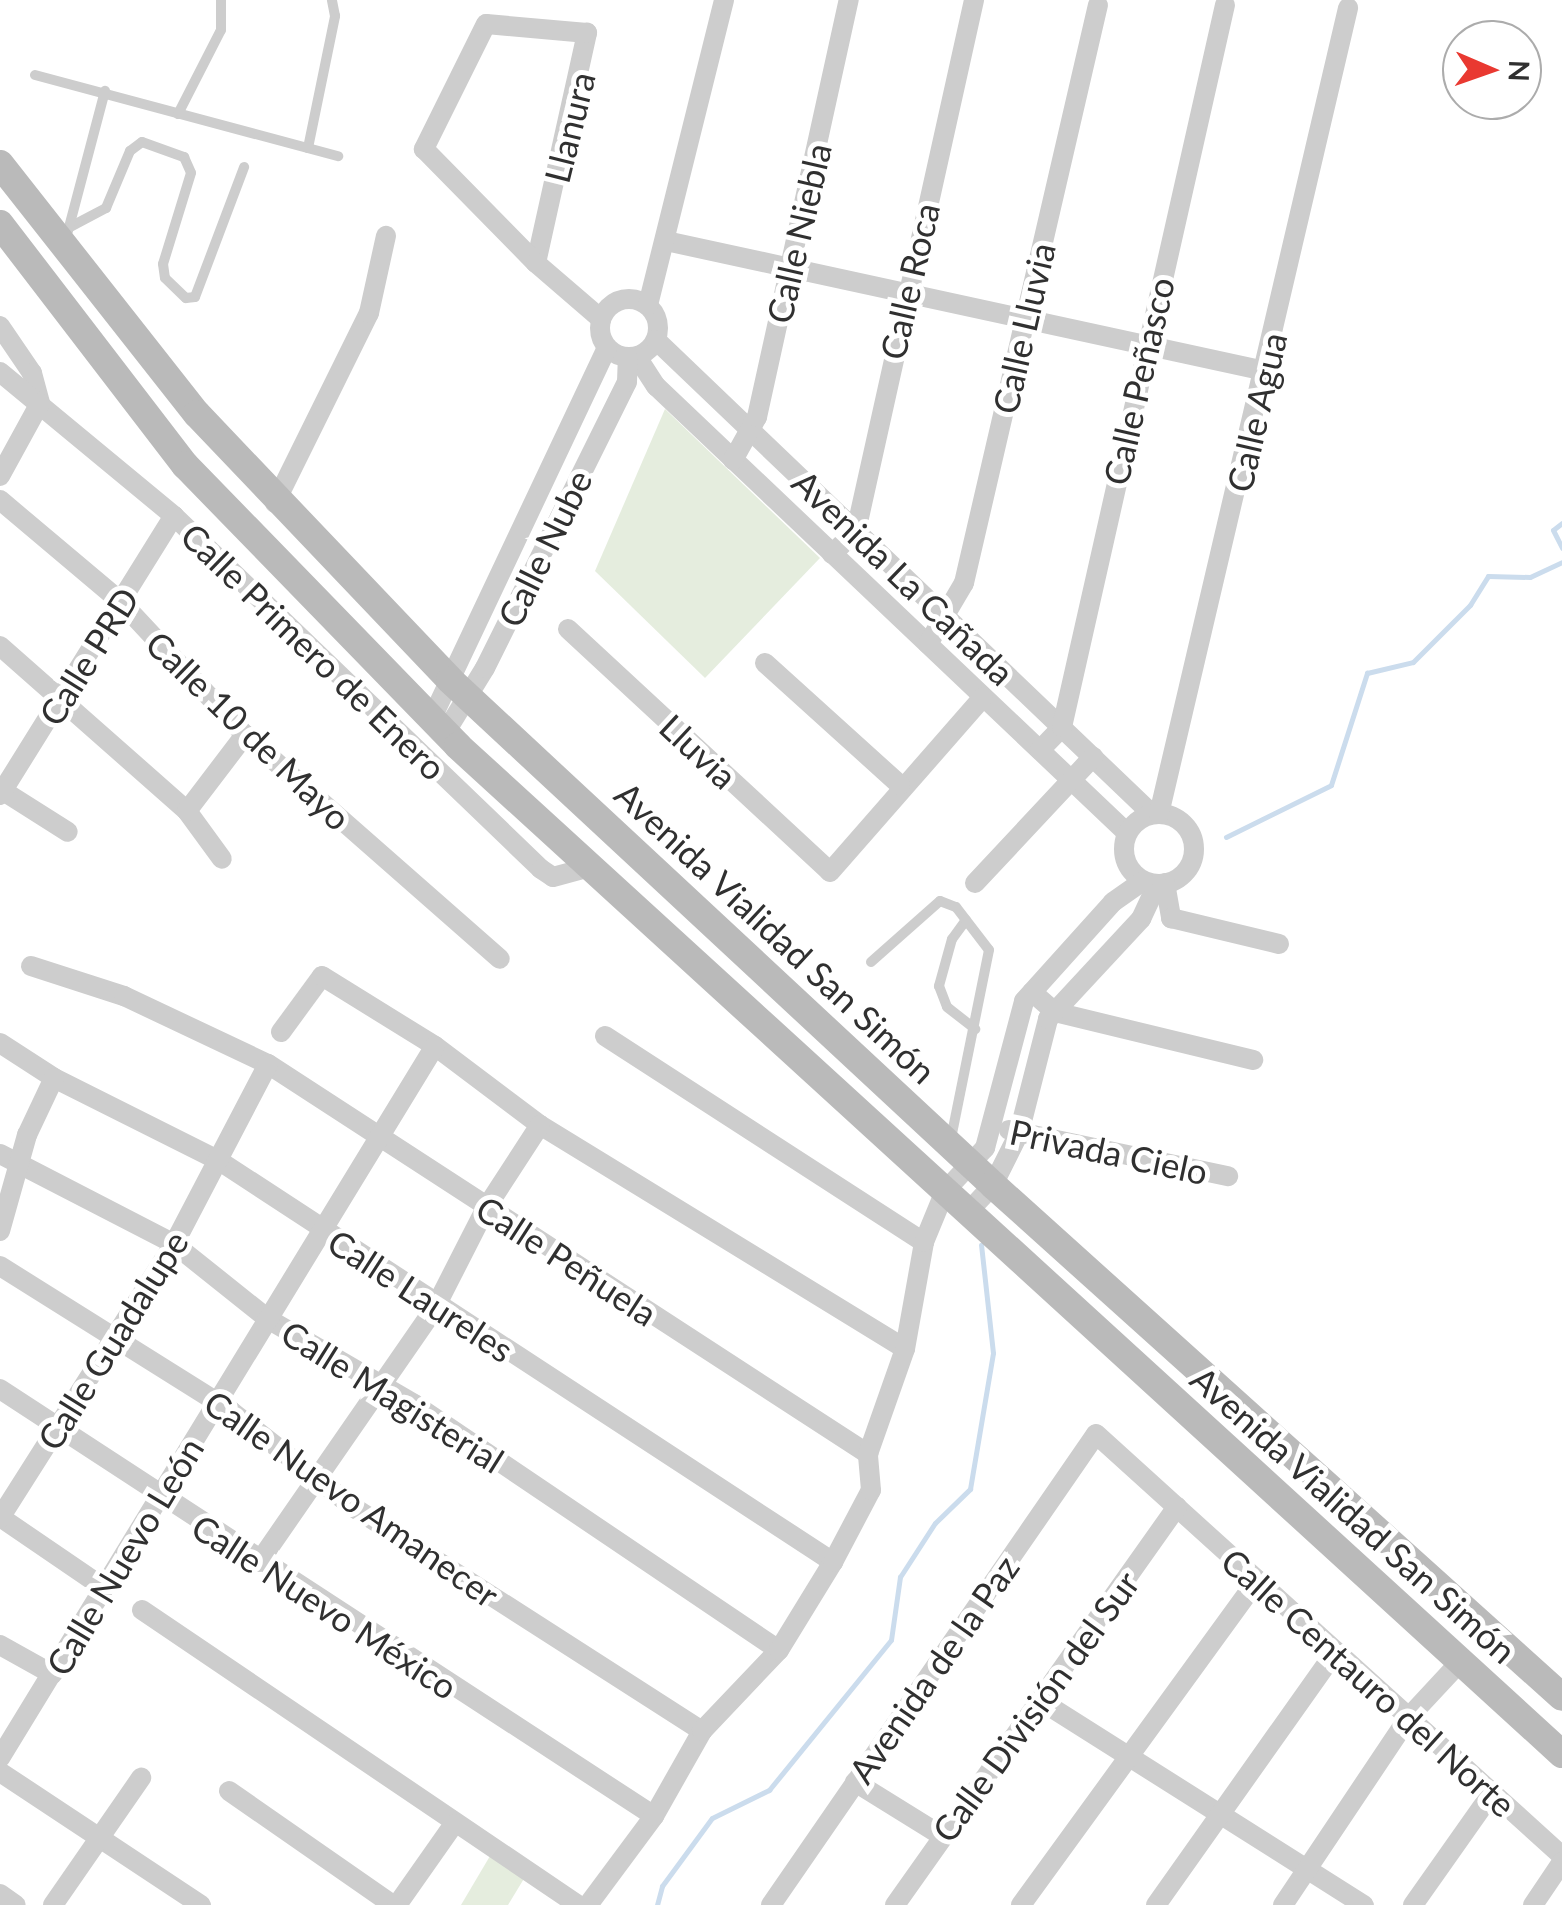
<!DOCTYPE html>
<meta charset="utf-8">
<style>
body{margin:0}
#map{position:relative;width:1562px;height:1905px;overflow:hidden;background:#fff;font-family:Lato,sans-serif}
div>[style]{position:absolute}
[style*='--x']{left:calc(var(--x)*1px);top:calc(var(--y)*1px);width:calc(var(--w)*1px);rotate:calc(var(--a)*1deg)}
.green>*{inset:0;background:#e5edde}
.stream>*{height:5px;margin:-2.5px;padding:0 2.5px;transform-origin:2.5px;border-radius:2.5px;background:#cbdced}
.service>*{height:10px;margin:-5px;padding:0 5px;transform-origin:5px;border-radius:5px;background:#cdcdcd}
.minor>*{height:20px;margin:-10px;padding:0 10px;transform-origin:10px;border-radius:10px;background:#cdcdcd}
.minor>.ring{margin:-10px;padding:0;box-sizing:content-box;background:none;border:20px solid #cdcdcd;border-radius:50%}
.secondary>*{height:28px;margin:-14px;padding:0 14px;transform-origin:14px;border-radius:14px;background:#bababa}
span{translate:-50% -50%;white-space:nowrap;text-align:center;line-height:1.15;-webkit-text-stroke:10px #fff;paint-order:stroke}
.street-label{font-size:35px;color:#303030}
.north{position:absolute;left:1442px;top:20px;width:100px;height:100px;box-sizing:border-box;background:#fff;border:2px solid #acacac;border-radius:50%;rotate:92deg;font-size:28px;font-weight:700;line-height:40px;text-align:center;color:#303030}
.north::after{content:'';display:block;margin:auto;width:35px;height:45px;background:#e93931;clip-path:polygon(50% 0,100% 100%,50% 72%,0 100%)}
</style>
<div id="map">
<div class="green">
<i style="clip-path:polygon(665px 409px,820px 558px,705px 678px,595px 571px)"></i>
<i style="clip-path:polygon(490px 1856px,525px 1877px,508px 1905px,461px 1905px)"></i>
</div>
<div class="stream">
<i style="--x:1562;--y:523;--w:11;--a:142"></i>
<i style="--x:1553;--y:530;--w:20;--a:63"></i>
<i style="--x:1226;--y:837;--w:117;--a:-26.3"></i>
<i style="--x:1331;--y:785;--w:118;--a:-72.2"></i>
<i style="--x:1367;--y:673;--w:47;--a:-13.4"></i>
<i style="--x:1413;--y:662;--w:81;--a:-45"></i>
<i style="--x:1470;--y:605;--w:34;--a:-58"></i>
<i style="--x:1488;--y:576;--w:42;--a:1.4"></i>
<i style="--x:1530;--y:577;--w:35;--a:-25"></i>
<i style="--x:657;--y:1905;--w:20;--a:-75"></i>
<i style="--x:662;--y:1886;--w:84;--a:-53.7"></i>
<i style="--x:712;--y:1818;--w:64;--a:-26.2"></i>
<i style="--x:769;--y:1790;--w:193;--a:-50.9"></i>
<i style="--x:891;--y:1640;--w:64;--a:-81.9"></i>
<i style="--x:900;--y:1577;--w:64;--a:-57.1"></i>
<i style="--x:935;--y:1523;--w:49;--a:-44.2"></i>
<i style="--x:970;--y:1489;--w:138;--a:-80.4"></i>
<i style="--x:993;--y:1353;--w:109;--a:-96.3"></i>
</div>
<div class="service">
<i style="--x:35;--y:75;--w:314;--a:15"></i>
<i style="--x:178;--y:114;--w:94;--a:-62.9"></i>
<i style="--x:221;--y:30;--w:30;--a:-90"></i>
<i style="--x:308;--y:148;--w:135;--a:-78.4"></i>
<i style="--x:335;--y:16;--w:16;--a:-101"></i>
<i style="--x:70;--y:227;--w:41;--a:-27.8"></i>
<i style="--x:106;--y:208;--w:62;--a:-67.2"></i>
<i style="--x:130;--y:151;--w:15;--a:-37"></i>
<i style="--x:142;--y:142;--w:45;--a:19.7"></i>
<i style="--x:184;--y:157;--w:17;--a:66"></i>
<i style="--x:191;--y:173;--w:95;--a:107.1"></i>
<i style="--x:163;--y:264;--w:14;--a:82"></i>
<i style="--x:165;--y:278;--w:29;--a:44"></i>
<i style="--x:186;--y:298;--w:9;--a:-6"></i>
<i style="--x:195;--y:297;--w:139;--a:-69.3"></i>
<i style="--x:68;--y:231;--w:145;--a:-75.2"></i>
<i style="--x:966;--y:920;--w:24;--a:126"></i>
<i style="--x:952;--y:939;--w:49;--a:105.5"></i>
<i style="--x:939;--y:986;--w:22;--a:69"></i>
<i style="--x:947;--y:1007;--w:36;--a:38"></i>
<i style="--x:871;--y:962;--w:92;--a:-41.5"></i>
<i style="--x:940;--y:901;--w:17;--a:21"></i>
<i style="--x:956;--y:907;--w:54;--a:52.5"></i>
<i style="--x:989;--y:950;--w:193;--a:101.4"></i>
</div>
<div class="minor">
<i style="--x:666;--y:241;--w:613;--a:12.24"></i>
<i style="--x:536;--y:263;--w:236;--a:-77.5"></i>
<i style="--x:587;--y:33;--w:101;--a:-174.9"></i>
<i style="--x:486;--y:24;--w:140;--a:116.4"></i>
<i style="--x:424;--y:149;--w:160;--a:45.5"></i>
<i style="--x:536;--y:263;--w:86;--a:40.7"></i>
<i class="ring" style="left:600px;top:299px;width:38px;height:38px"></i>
<i style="--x:648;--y:305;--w:314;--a:-76"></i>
<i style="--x:0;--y:326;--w:57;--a:55.8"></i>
<i style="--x:32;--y:373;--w:31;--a:75"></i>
<i style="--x:656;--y:340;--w:686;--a:43.7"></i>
<i style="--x:637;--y:357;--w:35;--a:57"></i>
<i style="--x:656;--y:386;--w:649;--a:43.5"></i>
<i style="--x:0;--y:372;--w:226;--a:39.6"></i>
<i style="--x:174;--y:516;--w:509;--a:43.89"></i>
<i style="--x:541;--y:869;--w:14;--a:34"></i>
<i style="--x:553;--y:877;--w:39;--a:-15"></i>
<i style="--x:733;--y:460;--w:49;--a:-60.8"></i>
<i style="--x:757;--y:417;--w:427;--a:-77.6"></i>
<i style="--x:0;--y:476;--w:83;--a:-61.3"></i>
<i style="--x:0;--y:500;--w:158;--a:40.1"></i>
<i style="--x:121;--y:602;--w:182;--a:47"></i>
<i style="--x:245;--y:735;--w:339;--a:41.3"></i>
<i style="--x:275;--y:503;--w:212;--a:-63.7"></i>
<i style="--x:369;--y:313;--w:79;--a:-77.6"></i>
<i style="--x:832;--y:554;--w:33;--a:-44"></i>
<i style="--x:856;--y:531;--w:544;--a:-77.47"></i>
<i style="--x:568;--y:629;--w:357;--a:42.8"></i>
<i style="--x:830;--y:872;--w:232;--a:-48.8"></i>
<i style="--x:928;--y:644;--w:71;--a:-59.5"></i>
<i style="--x:964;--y:583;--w:593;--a:-76.95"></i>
<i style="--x:0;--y:646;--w:249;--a:41.4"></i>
<i style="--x:187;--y:811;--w:59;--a:53.9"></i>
<i style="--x:765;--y:663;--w:182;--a:42.1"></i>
<i style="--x:431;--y:720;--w:412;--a:-64.7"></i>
<i style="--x:445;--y:733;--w:76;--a:-58.4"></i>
<i style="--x:485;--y:668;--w:319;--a:-63.6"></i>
<i style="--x:627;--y:382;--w:24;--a:-88"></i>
<i style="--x:1040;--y:750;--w:32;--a:-46"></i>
<i style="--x:1062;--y:727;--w:740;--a:-77.28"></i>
<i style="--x:0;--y:789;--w:80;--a:32.3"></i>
<i style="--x:0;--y:795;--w:329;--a:-58.1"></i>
<i style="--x:187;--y:811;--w:96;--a:-52.7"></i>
<i class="ring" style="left:1124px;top:814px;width:50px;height:50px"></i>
<i style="--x:1159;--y:814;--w:828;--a:-76.8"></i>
<i style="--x:975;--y:883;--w:173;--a:-46.9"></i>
<i style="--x:1165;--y:883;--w:36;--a:80"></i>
<i style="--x:1171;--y:918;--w:111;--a:13.5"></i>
<i style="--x:31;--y:966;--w:98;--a:17.9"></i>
<i style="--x:124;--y:996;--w:159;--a:25.3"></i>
<i style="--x:268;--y:1064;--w:716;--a:33.02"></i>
<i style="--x:1032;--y:992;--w:30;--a:41"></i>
<i style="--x:1055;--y:1012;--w:204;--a:13.6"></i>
<i style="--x:281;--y:1032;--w:69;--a:-53.8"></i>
<i style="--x:322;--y:976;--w:133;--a:31.8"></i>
<i style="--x:435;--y:1046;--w:131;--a:37"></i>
<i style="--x:540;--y:1125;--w:428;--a:31.5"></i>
<i style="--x:605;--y:1036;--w:380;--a:32.9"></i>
<i style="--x:0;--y:1043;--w:64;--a:32.9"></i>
<i style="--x:54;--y:1078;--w:183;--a:26.6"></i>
<i style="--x:218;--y:1160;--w:735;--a:33.17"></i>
<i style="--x:1009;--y:1130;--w:224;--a:11.9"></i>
<i style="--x:0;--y:1154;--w:196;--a:27.3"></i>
<i style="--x:174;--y:1244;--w:120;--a:38.6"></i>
<i style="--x:268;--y:1319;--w:169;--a:30.2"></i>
<i style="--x:414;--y:1404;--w:440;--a:34"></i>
<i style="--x:968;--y:1212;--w:37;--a:-47"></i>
<i style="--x:993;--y:1185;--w:58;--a:-63.4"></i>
<i style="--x:1019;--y:1133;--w:118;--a:-75.7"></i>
<i style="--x:1048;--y:1019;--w:137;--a:-47.1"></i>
<i style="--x:1141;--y:919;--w:38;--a:-65"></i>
<i style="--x:0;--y:1231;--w:100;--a:-74.3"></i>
<i style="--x:27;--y:1135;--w:63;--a:-64.7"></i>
<i style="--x:0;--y:1266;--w:273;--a:32.1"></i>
<i style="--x:231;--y:1411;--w:155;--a:38.2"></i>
<i style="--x:353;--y:1507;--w:415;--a:32.7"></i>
<i style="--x:0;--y:1389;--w:781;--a:33.14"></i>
<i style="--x:0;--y:1517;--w:126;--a:34.3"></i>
<i style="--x:0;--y:1518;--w:325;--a:-57.6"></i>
<i style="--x:174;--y:1244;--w:203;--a:-62.4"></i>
<i style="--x:259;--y:1562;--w:311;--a:-55.3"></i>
<i style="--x:436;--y:1306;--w:110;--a:-63"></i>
<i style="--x:486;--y:1208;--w:99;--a:-57"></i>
<i style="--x:142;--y:1610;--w:526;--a:34.08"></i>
<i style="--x:0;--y:1645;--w:60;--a:29.1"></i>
<i style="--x:1041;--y:1701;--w:382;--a:32.3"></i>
<i style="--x:0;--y:1758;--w:834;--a:-58.58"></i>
<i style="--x:0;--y:1772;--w:241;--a:33.5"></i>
<i style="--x:855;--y:1782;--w:102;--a:31.8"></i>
<i style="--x:229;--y:1791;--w:200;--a:34.8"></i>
<i style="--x:0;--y:1894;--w:19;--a:35"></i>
<i style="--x:53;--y:1905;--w:155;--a:-55.3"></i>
<i style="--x:397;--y:1905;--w:99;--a:-54.9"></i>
<i style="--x:588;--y:1905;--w:111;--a:-53.4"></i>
<i style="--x:654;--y:1816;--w:98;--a:-60.5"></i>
<i style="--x:702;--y:1731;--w:112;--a:-46.5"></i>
<i style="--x:779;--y:1650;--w:103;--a:-58.5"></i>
<i style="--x:833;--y:1562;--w:81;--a:-62.2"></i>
<i style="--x:871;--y:1490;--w:36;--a:-95"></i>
<i style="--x:868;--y:1454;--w:111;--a:-70.6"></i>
<i style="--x:905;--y:1349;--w:109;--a:-79.9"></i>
<i style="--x:924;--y:1242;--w:55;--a:-67.6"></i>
<i style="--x:945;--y:1191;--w:59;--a:-47.1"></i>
<i style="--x:985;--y:1148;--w:152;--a:-75.1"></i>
<i style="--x:1024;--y:1001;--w:133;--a:-48"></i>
<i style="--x:1113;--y:902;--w:37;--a:-35"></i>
<i style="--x:771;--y:1905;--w:572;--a:-55.39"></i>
<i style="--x:1096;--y:1434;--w:629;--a:42.16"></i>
<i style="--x:895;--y:1905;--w:488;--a:-54.7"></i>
<i style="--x:1021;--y:1905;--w:402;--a:-54"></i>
<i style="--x:1156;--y:1905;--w:311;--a:-54.7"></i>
<i style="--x:1283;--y:1905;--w:225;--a:-56.2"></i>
<i style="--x:1408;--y:1718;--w:76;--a:-47.1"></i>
<i style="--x:1413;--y:1905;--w:137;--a:-54.8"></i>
<i style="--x:1533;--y:1905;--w:52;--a:-56"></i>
</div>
<div class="secondary">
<i style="--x:0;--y:164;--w:318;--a:51.8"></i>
<i style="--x:197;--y:414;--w:367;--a:46.4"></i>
<i style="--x:450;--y:680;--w:742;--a:42.92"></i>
<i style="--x:993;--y:1185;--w:765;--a:41.98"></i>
<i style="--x:0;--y:224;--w:304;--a:52.5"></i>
<i style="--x:185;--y:465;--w:392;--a:45.8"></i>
<i style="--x:458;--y:746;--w:1495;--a:42.4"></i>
</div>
<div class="street-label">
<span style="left:569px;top:127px;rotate:-76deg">Llanura</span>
<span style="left:798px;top:233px;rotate:-77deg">Calle Niebla</span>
<span style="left:909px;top:281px;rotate:-77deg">Calle Roca</span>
<span style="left:1023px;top:328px;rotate:-77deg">Calle Lluvia</span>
<span style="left:1138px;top:381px;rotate:-77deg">Calle Peñasco</span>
<span style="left:1256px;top:412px;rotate:-77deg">Calle Agua</span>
<span style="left:544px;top:548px;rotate:-64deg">Calle Nube</span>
<span style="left:904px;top:577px;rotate:44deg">Avenida La Cañada</span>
<span style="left:314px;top:651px;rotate:44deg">Calle Primero de Enero</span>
<span style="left:88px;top:656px;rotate:-58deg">Calle PRD</span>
<span style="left:249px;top:730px;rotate:44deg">Calle 10 de Mayo</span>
<span style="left:699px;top:751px;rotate:43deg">Lluvia</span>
<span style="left:776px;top:932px;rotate:43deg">Avenida Vialidad San Simón</span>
<span style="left:1109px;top:1151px;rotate:12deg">Privada Cielo</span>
<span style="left:567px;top:1260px;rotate:33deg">Calle Peñuela</span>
<span style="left:421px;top:1295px;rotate:33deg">Calle Laureles</span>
<span style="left:112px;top:1340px;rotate:-58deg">Calle Guadalupe</span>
<span style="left:393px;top:1396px;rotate:32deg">Calle Magisterial</span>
<span style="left:352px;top:1498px;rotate:35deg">Calle Nuevo Amanecer</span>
<span style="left:1354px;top:1514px;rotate:42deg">Avenida Vialidad San Simón</span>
<span style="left:124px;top:1556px;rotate:-59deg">Calle Nuevo León</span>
<span style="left:325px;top:1606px;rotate:33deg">Calle Nuevo México</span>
<span style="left:933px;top:1669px;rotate:-55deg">Avenida de la Paz</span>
<span style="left:1369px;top:1682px;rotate:42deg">Calle Centauro del Norte</span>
<span style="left:1035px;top:1706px;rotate:-54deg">Calle División del Sur</span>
</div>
<div class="north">N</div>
</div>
